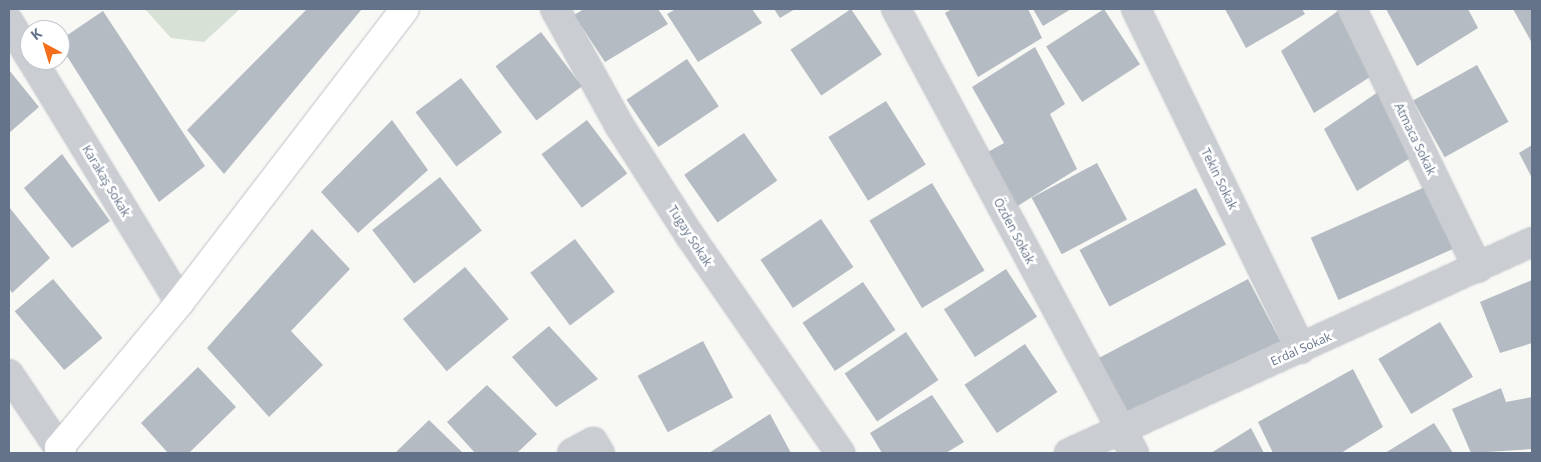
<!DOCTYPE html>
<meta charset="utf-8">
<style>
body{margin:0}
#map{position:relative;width:1541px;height:462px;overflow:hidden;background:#f8f8f5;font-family:"Open Sans",sans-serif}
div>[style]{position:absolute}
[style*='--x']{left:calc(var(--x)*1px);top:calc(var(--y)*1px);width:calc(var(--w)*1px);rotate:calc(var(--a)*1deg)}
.green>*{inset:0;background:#d8e1d5}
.building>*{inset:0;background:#b4bbc2;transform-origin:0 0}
.roads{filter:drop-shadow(0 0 1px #bcc0c6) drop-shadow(0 0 1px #bcc0c6)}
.street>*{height:28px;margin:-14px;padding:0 14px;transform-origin:14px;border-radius:14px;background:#cacdd1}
.secondary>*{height:28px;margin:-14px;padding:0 14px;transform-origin:14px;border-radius:14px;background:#fff}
span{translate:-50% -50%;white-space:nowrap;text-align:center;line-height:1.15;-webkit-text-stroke:5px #fff;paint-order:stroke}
.street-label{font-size:12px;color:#647389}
.frame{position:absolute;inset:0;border:10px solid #647389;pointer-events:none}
.north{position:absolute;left:20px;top:20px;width:50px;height:50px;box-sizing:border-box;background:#fff;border:1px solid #c1c7d0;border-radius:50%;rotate:321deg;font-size:14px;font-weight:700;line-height:20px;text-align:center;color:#647389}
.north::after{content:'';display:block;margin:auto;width:18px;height:22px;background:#f46d1a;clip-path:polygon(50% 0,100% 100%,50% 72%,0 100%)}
</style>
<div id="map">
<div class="green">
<i style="clip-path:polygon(145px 9px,240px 9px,204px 42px,171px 38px)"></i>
</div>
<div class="building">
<i style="clip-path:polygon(307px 9px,362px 9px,224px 174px,187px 130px)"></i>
<i style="clip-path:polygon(584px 9px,658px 9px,668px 24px,605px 62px,574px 15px)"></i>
<i style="clip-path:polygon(676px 9px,752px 9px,762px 23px,698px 62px,667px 14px)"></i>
<i style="clip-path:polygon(774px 9px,795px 9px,780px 18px)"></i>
<i style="left:851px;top:9px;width:55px;height:73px;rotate:56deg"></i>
<i style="clip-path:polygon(952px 9px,1028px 9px,1042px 38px,978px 77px,945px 13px)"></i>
<i style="clip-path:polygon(1033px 9px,1071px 9px,1043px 26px)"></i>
<i style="left:1104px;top:9px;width:66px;height:69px;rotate:57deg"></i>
<i style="clip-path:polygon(1225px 9px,1302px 9px,1305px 14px,1246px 48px)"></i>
<i style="clip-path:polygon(1386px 9px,1468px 9px,1478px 28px,1417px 66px)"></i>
<i style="clip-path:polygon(1513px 9px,1532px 9px,1532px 43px)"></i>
<i style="clip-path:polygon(103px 11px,205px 166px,159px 202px,60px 45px,60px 40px)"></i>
<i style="clip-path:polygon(1338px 11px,1370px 77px,1314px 113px,1281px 51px)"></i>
<i style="left:541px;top:32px;width:68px;height:57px;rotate:53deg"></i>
<i style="clip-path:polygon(1035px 47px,1065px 104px,1050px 114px,1077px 169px,1016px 207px,988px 152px,1004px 143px,972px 87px)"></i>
<i style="left:687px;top:59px;width:57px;height:73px;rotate:56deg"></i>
<i style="left:1477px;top:65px;width:65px;height:73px;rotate:61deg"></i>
<i style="clip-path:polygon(9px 70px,39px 107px,9px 133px)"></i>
<i style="left:461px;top:78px;width:68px;height:57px;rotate:53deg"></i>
<i style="clip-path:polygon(1378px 92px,1412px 157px,1357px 191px,1324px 129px)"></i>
<i style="left:886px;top:101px;width:75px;height:68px;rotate:58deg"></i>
<i style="clip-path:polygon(392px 120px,428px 170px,358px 233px,321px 192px)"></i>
<i style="left:587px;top:120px;width:67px;height:57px;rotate:53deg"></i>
<i style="left:744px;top:133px;width:58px;height:73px;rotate:55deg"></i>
<i style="clip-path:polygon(1532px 145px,1532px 178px,1519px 153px)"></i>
<i style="clip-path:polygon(62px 154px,110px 221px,72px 248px,24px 188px)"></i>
<i style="left:1097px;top:163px;width:64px;height:74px;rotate:62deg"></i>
<i style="left:440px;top:177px;width:68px;height:86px;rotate:52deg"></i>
<i style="left:932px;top:183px;width:102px;height:73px;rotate:59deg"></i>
<i style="left:1425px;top:187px;width:68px;height:125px;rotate:66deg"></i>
<i style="left:1196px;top:188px;width:64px;height:132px;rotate:62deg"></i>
<i style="clip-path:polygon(9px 207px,50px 258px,12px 293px,9px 288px)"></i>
<i style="left:821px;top:219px;width:58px;height:73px;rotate:56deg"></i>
<i style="clip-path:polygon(312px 229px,350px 269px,291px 331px,323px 365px,269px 417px,207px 348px)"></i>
<i style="left:575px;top:239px;width:66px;height:56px;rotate:53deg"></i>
<i style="left:465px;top:267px;width:68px;height:81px;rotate:50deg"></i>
<i style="left:1006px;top:269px;width:57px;height:74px;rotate:57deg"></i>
<i style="left:53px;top:279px;width:77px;height:50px;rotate:50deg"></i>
<i style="clip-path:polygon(1248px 279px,1282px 344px,1129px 414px,1097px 359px)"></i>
<i style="clip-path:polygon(1532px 280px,1532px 343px,1500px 353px,1480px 302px)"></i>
<i style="left:863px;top:282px;width:58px;height:73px;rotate:56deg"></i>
<i style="left:1440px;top:322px;width:64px;height:72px;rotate:59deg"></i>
<i style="clip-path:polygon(549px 326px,598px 379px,556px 407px,512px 357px)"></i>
<i style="left:906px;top:332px;width:58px;height:74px;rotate:56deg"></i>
<i style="left:703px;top:341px;width:64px;height:74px;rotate:62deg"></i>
<i style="left:1025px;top:344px;width:58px;height:73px;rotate:56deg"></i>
<i style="clip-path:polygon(198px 367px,236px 407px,189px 453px,168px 453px,141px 423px)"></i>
<i style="clip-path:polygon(1353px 369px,1383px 427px,1341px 453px,1273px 453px,1258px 422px)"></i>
<i style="clip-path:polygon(487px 385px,537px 434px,517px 453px,475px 453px,447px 422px)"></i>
<i style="clip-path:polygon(1501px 388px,1506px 402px,1532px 397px,1532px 449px,1471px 453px,1452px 409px)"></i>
<i style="clip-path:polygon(932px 395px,964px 442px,946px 453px,882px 453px,870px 433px)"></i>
<i style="clip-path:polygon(770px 414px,791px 453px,709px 453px)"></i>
<i style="clip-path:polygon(429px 420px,463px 453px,395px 453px)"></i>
<i style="clip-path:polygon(1434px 423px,1453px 453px,1385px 453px)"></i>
<i style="clip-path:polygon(1251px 428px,1264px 453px,1211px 453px)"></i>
</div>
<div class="roads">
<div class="street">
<i style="--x:555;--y:9;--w:132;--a:61.1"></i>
<i style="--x:619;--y:125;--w:132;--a:57.4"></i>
<i style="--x:690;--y:236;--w:264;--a:55.3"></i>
<i style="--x:896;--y:9;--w:504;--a:61.81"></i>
<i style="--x:1136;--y:9;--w:378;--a:64.1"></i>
<i style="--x:1352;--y:9;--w:288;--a:64.1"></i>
<i style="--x:9;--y:22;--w:41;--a:59"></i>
<i style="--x:32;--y:60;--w:284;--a:58.6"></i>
<i style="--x:9;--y:374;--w:89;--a:56"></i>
<i style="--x:572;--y:453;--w:24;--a:-28"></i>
<i style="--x:593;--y:442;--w:13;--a:58"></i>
<i style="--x:1069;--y:453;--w:509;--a:-24.5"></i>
</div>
<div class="secondary">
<i style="--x:62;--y:453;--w:6;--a:-121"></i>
<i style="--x:59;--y:448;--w:190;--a:-50.3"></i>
<i style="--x:180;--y:302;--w:369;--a:-52.5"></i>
</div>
</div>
<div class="street-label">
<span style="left:1415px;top:139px;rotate:64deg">Atmaca Sokak</span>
<span style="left:1219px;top:179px;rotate:64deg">Tekin Sokak</span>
<span style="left:106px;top:181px;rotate:59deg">Karakaş Sokak</span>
<span style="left:1014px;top:231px;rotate:62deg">Özden Sokak</span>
<span style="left:690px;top:236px;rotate:57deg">Tugay Sokak</span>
<span style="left:1301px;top:349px;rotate:-24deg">Erdal Sokak</span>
</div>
<div class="frame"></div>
<div class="north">K</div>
</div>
